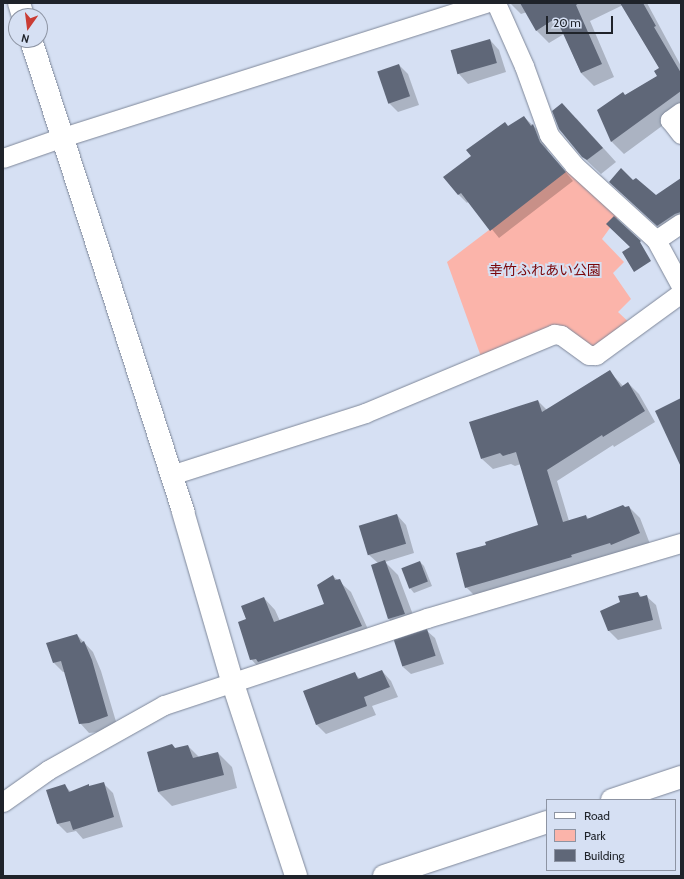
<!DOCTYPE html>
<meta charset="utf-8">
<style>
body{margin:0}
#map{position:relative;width:684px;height:879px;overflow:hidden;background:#d6e0f3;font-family:Cabin,"Noto Sans JP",sans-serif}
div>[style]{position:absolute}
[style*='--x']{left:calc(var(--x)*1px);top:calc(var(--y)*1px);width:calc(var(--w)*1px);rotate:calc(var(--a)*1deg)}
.green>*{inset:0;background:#fbb4aa}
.shadow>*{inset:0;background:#0003}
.building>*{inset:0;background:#5f6778;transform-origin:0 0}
.roads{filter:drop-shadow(0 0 1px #7e8799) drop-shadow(0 0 1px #7e8799)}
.minor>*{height:19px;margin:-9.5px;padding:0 9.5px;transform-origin:9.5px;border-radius:9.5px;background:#fff}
.tertiary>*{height:22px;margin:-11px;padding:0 11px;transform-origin:11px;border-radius:11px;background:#fff}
.secondary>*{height:22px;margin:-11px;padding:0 11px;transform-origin:11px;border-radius:11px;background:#fff}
span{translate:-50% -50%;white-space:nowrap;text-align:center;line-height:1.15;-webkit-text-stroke:4px #d6e0f3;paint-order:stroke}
.park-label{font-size:14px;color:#7a070b}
.frame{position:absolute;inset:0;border:4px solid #1f232a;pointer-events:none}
.legend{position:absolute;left:546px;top:799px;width:130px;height:72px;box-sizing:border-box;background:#d6e0f3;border:1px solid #8d94a3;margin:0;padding:5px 7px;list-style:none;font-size:12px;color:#1f232a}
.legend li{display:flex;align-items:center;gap:8px;height:20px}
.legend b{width:20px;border:1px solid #8d94a3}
.north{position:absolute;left:8px;top:8px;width:40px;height:40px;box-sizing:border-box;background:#d6e0f3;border:1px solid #8d94a3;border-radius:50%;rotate:194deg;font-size:11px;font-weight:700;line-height:16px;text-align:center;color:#1f232a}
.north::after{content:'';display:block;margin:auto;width:14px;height:18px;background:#ca3c34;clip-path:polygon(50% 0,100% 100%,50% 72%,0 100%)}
.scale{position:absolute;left:546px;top:16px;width:67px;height:18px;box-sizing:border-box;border:2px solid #1f232a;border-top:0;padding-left:5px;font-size:12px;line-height:14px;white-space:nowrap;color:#1f232a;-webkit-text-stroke:3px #d6e0f3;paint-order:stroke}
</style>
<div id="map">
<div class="green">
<i style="clip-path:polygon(574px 165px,623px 210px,602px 239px,624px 262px,613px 273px,631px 299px,618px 312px,634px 327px,589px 355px,554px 334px,484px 365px,447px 262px)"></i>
</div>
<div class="shadow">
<i style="clip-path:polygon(510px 3px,647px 3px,681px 66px,681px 112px,624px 154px,612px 142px,598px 111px,658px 76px,660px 68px,623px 5px,590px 21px,614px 77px,594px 86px,581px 73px,564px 34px,549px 43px,536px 30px,527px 12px,521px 14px)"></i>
<i style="clip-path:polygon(490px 40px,499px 50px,506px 72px,468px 84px,459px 74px)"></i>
<i style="clip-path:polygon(399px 65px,408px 74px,419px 105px,398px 112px,389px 103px)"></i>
<i style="clip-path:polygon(524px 117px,541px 133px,548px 151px,573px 181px,499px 238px,469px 201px,467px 203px,459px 195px,445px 177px)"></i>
<i style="clip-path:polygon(576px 118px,616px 162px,601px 174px,584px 158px)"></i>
<i style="clip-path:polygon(681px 179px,681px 225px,667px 235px,620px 191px,633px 181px,656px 196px)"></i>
<i style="clip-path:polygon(609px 371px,623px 386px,628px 383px,639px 394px,655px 422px,614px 447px,613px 445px,557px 481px,569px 521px,586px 516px,589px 519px,629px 507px,640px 518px,650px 544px,477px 598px,466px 587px,487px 546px,540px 526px,521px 464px,515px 466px,511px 464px,493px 469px,482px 459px,538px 401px,547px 410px)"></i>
<i style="clip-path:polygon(397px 515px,406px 525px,414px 553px,385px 562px,398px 575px,418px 628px,402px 633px,389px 619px,372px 565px,378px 563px,369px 555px)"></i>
<i style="clip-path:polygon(420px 562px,424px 566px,432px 586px,414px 593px,410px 588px)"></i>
<i style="clip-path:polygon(333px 576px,351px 592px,372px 638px,262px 671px,251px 659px,247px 620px,264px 598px,275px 610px,280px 621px,326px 604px)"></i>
<i style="clip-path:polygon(637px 593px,642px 597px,646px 596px,656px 605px,662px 629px,618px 640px,608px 630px,621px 603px)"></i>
<i style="clip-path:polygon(427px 631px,435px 638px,444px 664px,411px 674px,403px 667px)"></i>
<i style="clip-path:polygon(77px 635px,93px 652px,101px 671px,117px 725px,99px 732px,89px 733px,80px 723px,65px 672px,63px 672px,54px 663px)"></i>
<i style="clip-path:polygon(382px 671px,391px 681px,398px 697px,372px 706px,376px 715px,326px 734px,317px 725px,305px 692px,355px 674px,360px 679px)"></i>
<i style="clip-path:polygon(188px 746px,199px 757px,218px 753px,232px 767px,237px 788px,172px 806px,158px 792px)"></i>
<i style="clip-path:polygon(104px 784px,113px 793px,123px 827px,83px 839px,76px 831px,67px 833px,58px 824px,64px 785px,71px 792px,88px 785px,90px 787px)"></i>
</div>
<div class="building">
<i style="clip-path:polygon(520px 3px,579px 3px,576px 5px,602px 64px,581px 73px,556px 18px,536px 31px)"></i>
<i style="clip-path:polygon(620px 3px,643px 3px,656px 26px,654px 27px,681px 73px,681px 91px,611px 142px,597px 110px,623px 92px,625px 95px,657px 76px,654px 71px,659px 68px)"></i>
<i style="left:490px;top:39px;width:25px;height:41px;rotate:74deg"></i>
<i style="left:399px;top:64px;width:34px;height:23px;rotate:71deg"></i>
<i style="clip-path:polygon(562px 103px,603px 148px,587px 160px,582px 157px,559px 129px,552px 111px)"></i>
<i style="clip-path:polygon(524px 116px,531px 126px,533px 124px,540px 142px,566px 172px,490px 231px,461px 193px,458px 195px,443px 177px,471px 156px,466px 150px,505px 122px,508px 126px)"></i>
<i style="clip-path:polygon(621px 168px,633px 180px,636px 178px,656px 195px,681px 178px,681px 212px,675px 214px,657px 226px,609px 182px)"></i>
<i style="clip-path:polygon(614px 216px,641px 241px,640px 242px,651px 261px,634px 272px,622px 252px,630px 247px,606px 224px)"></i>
<i style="clip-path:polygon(610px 370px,621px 387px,628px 382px,645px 411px,603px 437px,602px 435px,547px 470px,563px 522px,586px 515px,587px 519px,623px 505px,625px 507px,629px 506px,640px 533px,611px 545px,610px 543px,571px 555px,572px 557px,465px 588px,456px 553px,486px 545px,485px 542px,538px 525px,516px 452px,503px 456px,500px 453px,481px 459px,469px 422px,538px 400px,542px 412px)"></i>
<i style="clip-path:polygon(681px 398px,681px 467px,655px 411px)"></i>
<i style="left:397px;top:514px;width:31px;height:40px;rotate:73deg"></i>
<i style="clip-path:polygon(385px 560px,405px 614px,388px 619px,371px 565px)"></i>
<i style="left:420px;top:561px;width:22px;height:20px;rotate:69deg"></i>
<i style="clip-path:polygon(333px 575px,335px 580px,340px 579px,362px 626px,258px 662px,256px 659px,250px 660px,238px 622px,246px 619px,241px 606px,264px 597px,274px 622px,324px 604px,317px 585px)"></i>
<i style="clip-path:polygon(638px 592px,640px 597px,647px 595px,653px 620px,608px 631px,600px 611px,620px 602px,618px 596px)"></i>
<i style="left:427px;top:629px;width:28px;height:35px;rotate:72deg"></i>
<i style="clip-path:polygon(77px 634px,81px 643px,84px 641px,92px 660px,108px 716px,89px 723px,79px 724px,61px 661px,53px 663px,46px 643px)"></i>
<i style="clip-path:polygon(382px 670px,390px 687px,364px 697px,367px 706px,316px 725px,303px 691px,355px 672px,358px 679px)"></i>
<i style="clip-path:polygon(172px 744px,175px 748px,188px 745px,193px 758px,218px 752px,224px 775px,158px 792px,147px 752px)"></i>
<i style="clip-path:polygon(104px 782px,114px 817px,73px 830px,70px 821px,57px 824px,46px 790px,65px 784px,69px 792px,89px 784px,89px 786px)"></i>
</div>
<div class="roads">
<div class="minor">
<i style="--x:496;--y:3;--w:69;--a:66"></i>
<i style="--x:524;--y:66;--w:73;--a:70.1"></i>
<i style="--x:549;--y:135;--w:39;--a:50"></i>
<i style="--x:574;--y:165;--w:111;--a:42.4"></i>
<i style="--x:656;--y:240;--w:52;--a:61.5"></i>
<i style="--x:681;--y:112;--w:14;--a:144"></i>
<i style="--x:670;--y:120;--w:18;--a:52"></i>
<i style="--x:3;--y:158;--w:64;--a:-19.3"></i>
<i style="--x:63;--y:137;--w:444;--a:-17.6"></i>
<i style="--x:656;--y:240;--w:30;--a:-34"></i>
<i style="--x:171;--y:475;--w:204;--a:-17.7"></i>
<i style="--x:365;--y:413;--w:205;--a:-22.7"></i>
<i style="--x:554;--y:334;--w:7;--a:8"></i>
<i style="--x:561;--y:335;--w:34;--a:36"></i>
<i style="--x:589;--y:355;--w:7;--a:0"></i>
<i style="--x:596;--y:355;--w:105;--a:-36.1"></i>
<i style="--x:3;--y:802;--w:55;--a:-35.4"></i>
<i style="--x:48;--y:770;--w:133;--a:-29.3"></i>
<i style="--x:164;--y:705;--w:277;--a:-18.3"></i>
<i style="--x:427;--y:618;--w:265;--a:-16.5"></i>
</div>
<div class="tertiary">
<i style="--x:19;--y:3;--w:14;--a:73"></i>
<i style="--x:31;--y:40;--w:496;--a:72.1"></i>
<i style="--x:183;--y:512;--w:179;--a:73.8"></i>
<i style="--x:233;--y:684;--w:202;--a:71.8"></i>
</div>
<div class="secondary">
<i style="--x:612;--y:800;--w:73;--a:-18.4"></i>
<i style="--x:384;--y:876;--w:172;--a:-18.3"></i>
</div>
</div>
<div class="park-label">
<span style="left:545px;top:270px">幸竹ふれあい公園</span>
</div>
<div class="frame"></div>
<ul class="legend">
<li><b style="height:5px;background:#fff"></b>Road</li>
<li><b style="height:11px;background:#fbb4aa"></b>Park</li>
<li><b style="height:11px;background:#5f6778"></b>Building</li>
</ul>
<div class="north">N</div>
<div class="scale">20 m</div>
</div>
